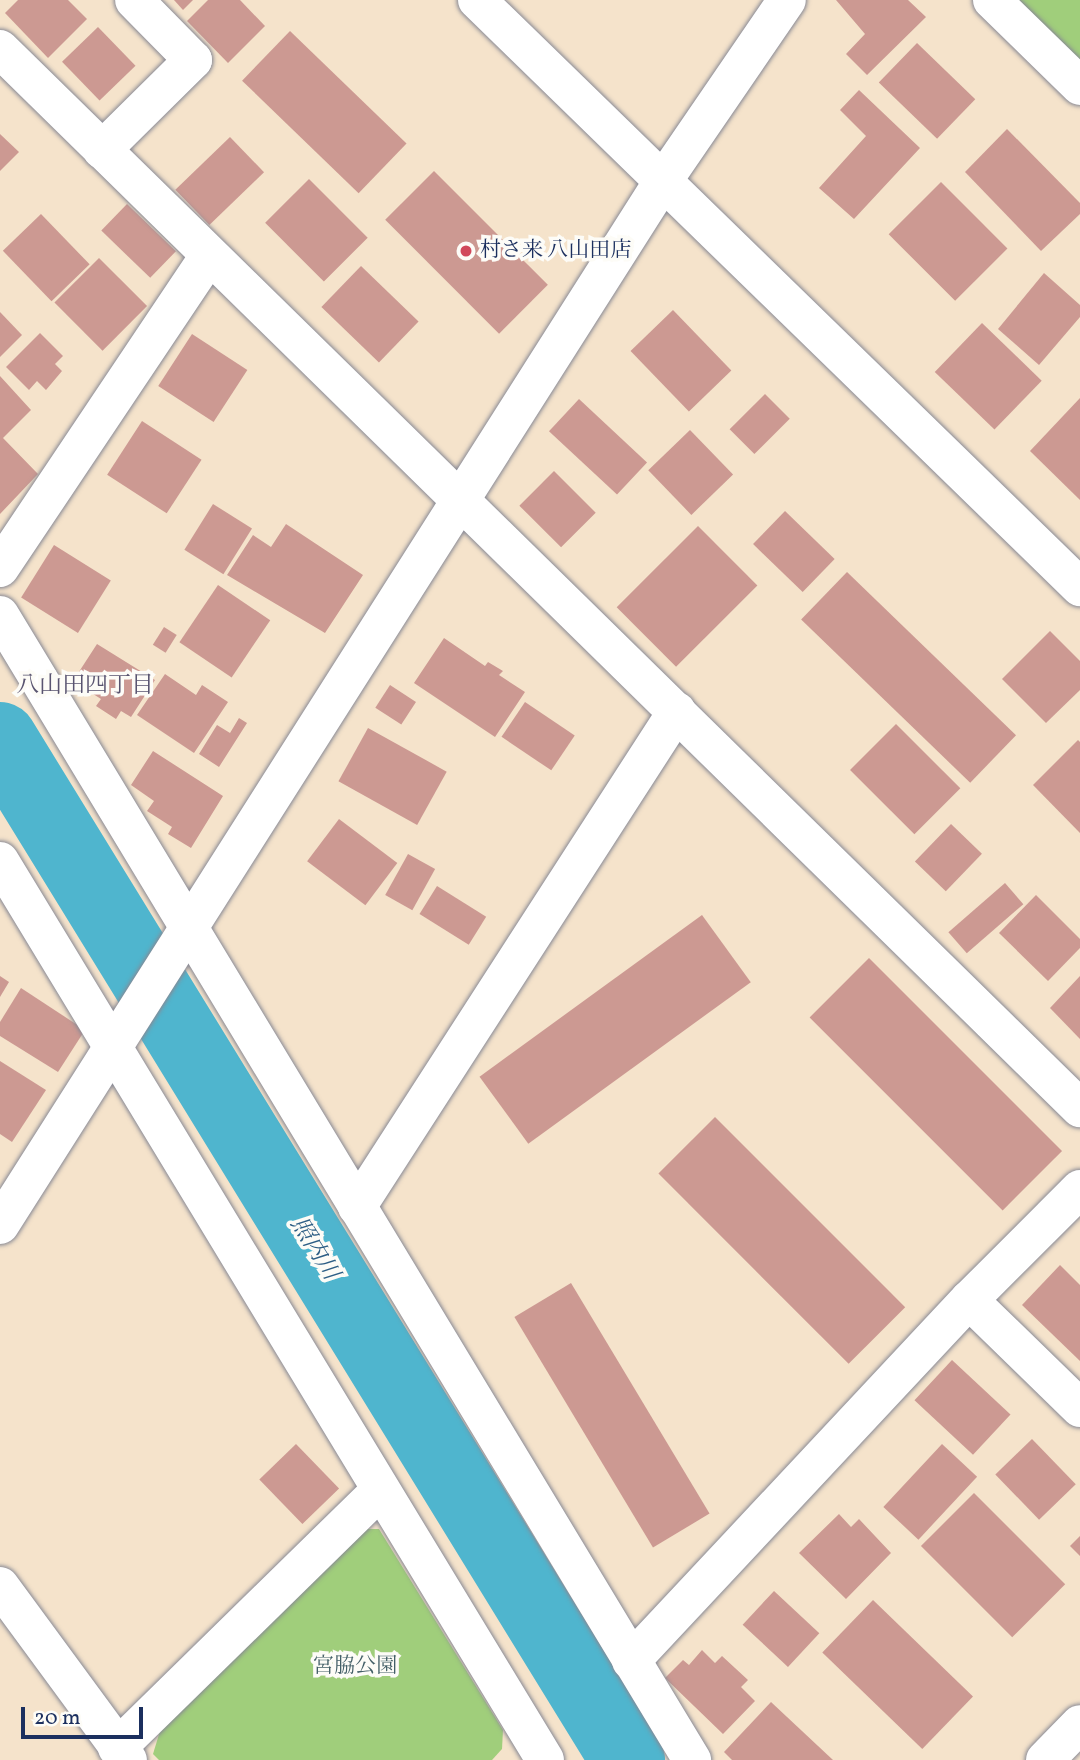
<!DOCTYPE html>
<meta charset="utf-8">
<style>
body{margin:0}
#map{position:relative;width:1080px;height:1760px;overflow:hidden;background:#f5e3cb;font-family:Vollkorn,"Noto Serif JP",serif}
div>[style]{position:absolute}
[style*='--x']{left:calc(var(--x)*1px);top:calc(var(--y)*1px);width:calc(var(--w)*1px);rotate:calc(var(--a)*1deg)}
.green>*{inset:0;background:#a0ce7b}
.river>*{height:74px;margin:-37px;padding:0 37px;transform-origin:37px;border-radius:37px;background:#4fb5ce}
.building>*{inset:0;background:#cc9992;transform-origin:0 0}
.roads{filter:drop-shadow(0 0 2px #888994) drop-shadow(0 0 2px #888994)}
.minor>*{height:38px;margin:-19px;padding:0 19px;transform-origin:19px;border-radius:19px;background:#fff}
.dots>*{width:19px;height:19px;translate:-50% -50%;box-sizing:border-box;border:4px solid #fdfcf7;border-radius:50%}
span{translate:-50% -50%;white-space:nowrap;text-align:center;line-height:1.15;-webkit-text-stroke:7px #fdfcf7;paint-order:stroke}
.poi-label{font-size:21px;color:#1b2f5e}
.left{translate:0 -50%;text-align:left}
.park-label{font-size:21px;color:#435f67}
.neighbourhood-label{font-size:23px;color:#595470}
.water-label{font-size:23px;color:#2d5e85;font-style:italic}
.scale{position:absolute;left:21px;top:1707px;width:122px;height:32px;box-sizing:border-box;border:4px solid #1b2f5e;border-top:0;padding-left:9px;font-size:21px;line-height:24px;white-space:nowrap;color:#1b2f5e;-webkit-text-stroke:5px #fdfcf7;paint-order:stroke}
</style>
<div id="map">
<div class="green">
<i style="clip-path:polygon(1018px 0,1080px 0,1080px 60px)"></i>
<i style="clip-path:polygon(360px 1529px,379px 1529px,503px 1730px,502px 1749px,492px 1760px,159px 1760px,153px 1754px,160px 1731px)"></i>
</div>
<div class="river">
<i style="--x:0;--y:739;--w:1199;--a:58.41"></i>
</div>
<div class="building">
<i style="clip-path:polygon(18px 0,68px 0,87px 19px,48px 58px,5px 13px)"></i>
<i style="clip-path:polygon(174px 0,193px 0,183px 10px)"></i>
<i style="clip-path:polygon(208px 0,240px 0,265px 26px,228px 63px,187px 21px)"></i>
<i style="clip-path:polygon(836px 0,908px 0,926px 17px,867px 75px,846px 54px,865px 34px)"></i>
<i style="left:98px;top:27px;width:54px;height:50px;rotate:46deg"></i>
<i style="left:290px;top:31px;width:162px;height:69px;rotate:44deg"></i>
<i style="left:917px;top:43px;width:81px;height:55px;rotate:44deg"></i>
<i style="clip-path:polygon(859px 90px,920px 148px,854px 219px,819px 188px,866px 136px,840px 110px)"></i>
<i style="clip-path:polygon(1007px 129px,1080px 203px,1080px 214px,1041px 251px,965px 172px)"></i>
<i style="clip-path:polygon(0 134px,19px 152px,0 171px)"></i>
<i style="left:230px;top:137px;width:49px;height:76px;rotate:46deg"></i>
<i style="left:434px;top:171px;width:161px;height:69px;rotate:45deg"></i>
<i style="left:309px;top:179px;width:83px;height:62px;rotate:45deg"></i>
<i style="left:941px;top:182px;width:94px;height:74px;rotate:45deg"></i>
<i style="left:127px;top:204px;width:68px;height:37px;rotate:44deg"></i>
<i style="left:41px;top:214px;width:70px;height:53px;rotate:46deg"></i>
<i style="left:99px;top:258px;width:68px;height:63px;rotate:45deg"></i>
<i style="left:361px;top:266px;width:80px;height:57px;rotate:44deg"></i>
<i style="clip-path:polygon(1044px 273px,1080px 305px,1080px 317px,1039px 365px,998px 329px)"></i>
<i style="left:673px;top:310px;width:84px;height:59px;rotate:46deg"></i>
<i style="clip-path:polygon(0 312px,22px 335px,0 357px)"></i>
<i style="left:982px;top:323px;width:83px;height:68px;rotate:44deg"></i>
<i style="clip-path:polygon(40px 333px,63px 356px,55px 364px,62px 371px,46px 390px,37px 381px,29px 390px,6px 367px)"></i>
<i style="left:192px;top:334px;width:66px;height:62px;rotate:33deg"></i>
<i style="clip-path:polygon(0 376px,31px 410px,3px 438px,38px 474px,0 514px)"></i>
<i style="left:765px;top:394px;width:35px;height:50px;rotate:45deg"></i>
<i style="clip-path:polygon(1080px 398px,1080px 500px,1030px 451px)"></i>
<i style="left:579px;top:399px;width:93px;height:44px;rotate:43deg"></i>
<i style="left:142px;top:421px;width:71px;height:64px;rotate:33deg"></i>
<i style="left:690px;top:430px;width:62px;height:58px;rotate:46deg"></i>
<i style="left:554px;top:471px;width:59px;height:49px;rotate:45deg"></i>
<i style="left:213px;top:504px;width:46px;height:54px;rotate:32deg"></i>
<i style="left:785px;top:511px;width:69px;height:46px;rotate:44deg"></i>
<i style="clip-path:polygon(286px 524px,363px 575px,325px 633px,227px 575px,253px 535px,271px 547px)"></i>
<i style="left:698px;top:526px;width:84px;height:115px;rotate:45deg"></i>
<i style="left:54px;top:545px;width:67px;height:62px;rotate:32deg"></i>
<i style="left:847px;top:572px;width:235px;height:66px;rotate:44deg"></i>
<i style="left:218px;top:585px;width:63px;height:69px;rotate:34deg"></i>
<i style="left:164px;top:627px;width:15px;height:21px;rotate:32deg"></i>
<i style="clip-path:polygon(1050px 631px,1080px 661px,1080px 690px,1046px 723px,1002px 679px)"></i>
<i style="clip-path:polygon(444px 638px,485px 666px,488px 662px,503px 671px,499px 675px,525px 692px,495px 737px,414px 683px)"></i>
<i style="clip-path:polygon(97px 644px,155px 680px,131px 717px,121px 711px,116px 719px,96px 706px,101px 699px,73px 681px)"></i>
<i style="clip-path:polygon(165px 674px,196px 695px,202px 685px,228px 702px,194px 753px,137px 715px)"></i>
<i style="left:390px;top:685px;width:31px;height:27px;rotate:33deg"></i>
<i style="left:525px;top:702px;width:60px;height:42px;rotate:34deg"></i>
<i style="clip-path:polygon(239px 718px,247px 723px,219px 767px,199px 754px,217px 725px,230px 733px)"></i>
<i style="left:896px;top:724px;width:91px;height:65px;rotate:45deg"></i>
<i style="left:368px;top:728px;width:90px;height:61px;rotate:29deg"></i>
<i style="clip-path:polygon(1078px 740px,1080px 742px,1080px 833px,1033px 785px)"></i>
<i style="clip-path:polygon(153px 751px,223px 796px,191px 848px,168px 834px,172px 827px,147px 811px,154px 801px,131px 785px)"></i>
<i style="left:339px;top:819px;width:73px;height:53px;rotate:37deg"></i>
<i style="left:951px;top:824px;width:43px;height:52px;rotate:44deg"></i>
<i style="left:408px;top:854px;width:31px;height:47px;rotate:29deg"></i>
<i style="left:1005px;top:883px;width:28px;height:75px;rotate:49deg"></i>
<i style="left:437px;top:886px;width:58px;height:33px;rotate:32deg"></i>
<i style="clip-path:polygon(1036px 895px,1080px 939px,1080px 948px,1048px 981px,999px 933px)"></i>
<i style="left:702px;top:915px;width:83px;height:275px;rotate:54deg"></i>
<i style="left:869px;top:958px;width:273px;height:84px;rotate:45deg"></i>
<i style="clip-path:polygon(0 976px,9px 982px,0 997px)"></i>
<i style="clip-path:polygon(1080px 976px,1080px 1039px,1050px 1008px)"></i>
<i style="clip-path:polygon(21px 988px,85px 1030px,58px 1072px,0 1036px,0 1022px)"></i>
<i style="clip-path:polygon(0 1061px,46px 1090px,12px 1142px,0 1134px)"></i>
<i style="left:715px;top:1117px;width:269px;height:80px;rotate:45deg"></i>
<i style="clip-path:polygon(1060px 1265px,1080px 1285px,1080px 1361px,1022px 1305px)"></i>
<i style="left:571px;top:1283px;width:269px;height:66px;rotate:59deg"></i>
<i style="left:952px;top:1360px;width:80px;height:55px;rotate:43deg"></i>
<i style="left:1032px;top:1439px;width:63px;height:51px;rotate:46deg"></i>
<i style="left:296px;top:1444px;width:62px;height:51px;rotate:46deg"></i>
<i style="left:942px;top:1444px;width:48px;height:86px;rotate:43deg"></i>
<i style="left:974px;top:1493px;width:129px;height:75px;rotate:45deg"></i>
<i style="clip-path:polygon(839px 1514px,851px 1527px,859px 1519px,891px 1553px,846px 1599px,799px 1553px)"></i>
<i style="clip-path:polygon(1080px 1536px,1080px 1556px,1070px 1546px)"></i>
<i style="left:774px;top:1591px;width:62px;height:46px;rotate:43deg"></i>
<i style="left:873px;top:1600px;width:139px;height:73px;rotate:44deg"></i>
<i style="clip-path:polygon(702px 1650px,715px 1663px,722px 1656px,748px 1680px,741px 1687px,755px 1701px,723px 1734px,665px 1678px,683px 1660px,689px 1665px)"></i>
<i style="clip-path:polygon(771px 1702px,833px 1760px,732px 1760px,724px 1752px)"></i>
</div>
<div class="roads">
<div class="minor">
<i style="--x:477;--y:0;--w:842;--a:44.23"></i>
<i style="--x:992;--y:0;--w:123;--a:44.3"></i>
<i style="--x:0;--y:49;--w:1513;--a:44.44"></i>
<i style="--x:102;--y:150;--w:128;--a:-44.7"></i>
<i style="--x:193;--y:60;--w:84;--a:-134.5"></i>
<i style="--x:0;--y:568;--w:376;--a:-56.2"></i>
<i style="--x:0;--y:615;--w:1338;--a:58.85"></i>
<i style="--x:0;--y:861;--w:1051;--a:58.77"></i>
<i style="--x:357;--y:1207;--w:590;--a:-57.17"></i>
<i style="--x:0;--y:1225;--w:1237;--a:-57.58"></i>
<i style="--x:663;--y:181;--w:219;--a:-55.6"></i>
<i style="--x:969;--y:1300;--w:155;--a:44.2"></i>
<i style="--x:0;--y:1586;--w:216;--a:53.7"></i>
<i style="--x:631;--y:1661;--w:495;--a:-46.9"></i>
<i style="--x:969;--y:1300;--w:157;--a:-45"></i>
<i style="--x:117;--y:1748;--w:367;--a:-44.4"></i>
<i style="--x:1045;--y:1760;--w:50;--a:-45.8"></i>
</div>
</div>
<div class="dots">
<i style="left:466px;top:251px;background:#d1495b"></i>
</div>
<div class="poi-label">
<span class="left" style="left:480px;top:251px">村さ来 八山田店</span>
</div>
<div class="park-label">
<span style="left:355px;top:1667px">宮脇公園</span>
</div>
<div class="neighbourhood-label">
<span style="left:85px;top:686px">八山田四丁目</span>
</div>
<div class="water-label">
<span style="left:314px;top:1249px;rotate:58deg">照内川</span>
</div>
<div class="scale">20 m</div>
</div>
